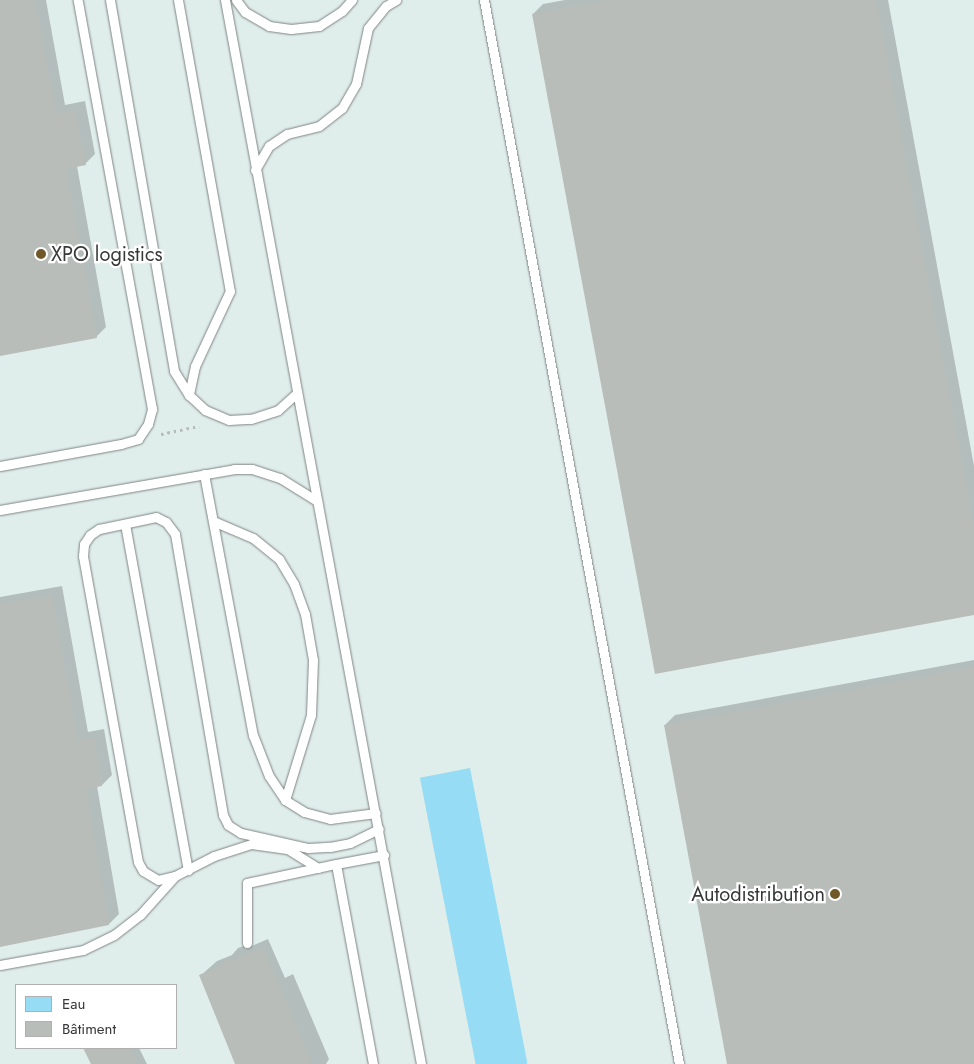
<!DOCTYPE html>
<meta charset="utf-8">
<style>
body{margin:0}
#map{position:relative;width:974px;height:1064px;overflow:hidden;background:#f3f8f7;font-family:Jost,sans-serif}
div>[style]{position:absolute}
[style*='--x']{left:calc(var(--x)*1px);top:calc(var(--y)*1px);width:calc(var(--w)*1px);rotate:calc(var(--a)*1deg)}
.built>*{inset:0;background:#e0eeeb}
.water>*{inset:0;background:#95dcf4;transform-origin:0 0}
.shadow>*{inset:0;background:#0003}
.building>*{inset:0;background:#b9bdba}
.path>*{height:3px;margin-top:-1.5px;transform-origin:0;background:repeating-linear-gradient(90deg,#b5b9b8 0 2.5px,transparent 0 6.5px)}
.roads{filter:drop-shadow(0 0 1px #7f8483) drop-shadow(0 0 1px #7f8483)}
.lane>*{height:9px;margin:-4.5px;padding:0 4.5px;transform-origin:4.5px;border-radius:4.5px;background:#fff}
.dots>*{width:14px;height:14px;translate:-50% -50%;box-sizing:border-box;border:2px solid #fff;border-radius:50%}
span{translate:-50% -50%;white-space:nowrap;text-align:center;line-height:1.15;-webkit-text-stroke:4.5px #fff;paint-order:stroke}
.poi-label{font-size:20px;color:#373938}
.left{translate:0 -50%;text-align:left}
.right{translate:-100% -50%;text-align:right}
.legend{position:absolute;left:15px;top:984px;width:162px;height:65px;box-sizing:border-box;background:#fff;border:1px solid #afb0af;margin:0;padding:6px 9px;list-style:none;font-size:15px;color:#373938}
.legend li{display:flex;align-items:center;gap:10px;height:25px}
.legend b{width:25px;border:1px solid #afb0af}
</style>
<div id="map">
<div class="built">
<i style="clip-path:polygon(evenodd,0 0,974px 0,974px 1064px,0 1064px,0 0,16px 985px,176px 985px,176px 1048px,16px 1048px,16px 985px)"></i>
</div>
<div class="water">
<i style="left:470px;top:768px;width:301px;height:51px;rotate:79deg"></i>
</div>
<div class="shadow">
<i style="clip-path:polygon(0 0,46px 0,65px 105px,85px 101px,95px 154px,85px 164px,77px 166px,106px 327px,96px 337px,0 355px)"></i>
<i style="clip-path:polygon(565px 0,888px 0,974px 466px,974px 614px,533px 14px,543px 4px)"></i>
<i style="clip-path:polygon(62px 586px,88px 732px,104px 729px,112px 775px,102px 785px,97px 786px,119px 914px,109px 924px,0 945px,0 597px)"></i>
<i style="clip-path:polygon(974px 660px,974px 1064px,728px 1064px,665px 725px,675px 715px)"></i>
<i style="clip-path:polygon(268px 939px,285px 978px,293px 974px,329px 1059px,326px 1064px,237px 1064px,200px 976px,217px 961px,232px 955px,238px 948px,244px 946px,245px 949px)"></i>
<i style="clip-path:polygon(85px 1048px,139px 1048px,147px 1064px,92px 1064px)"></i>
</div>
<div class="building">
<i style="clip-path:polygon(0 0,35px 0,56px 114px,75px 110px,86px 165px,66px 169px,97px 338px,0 356px)"></i>
<i style="clip-path:polygon(606px 0,876px 0,974px 528px,974px 615px,655px 674px,532px 14px)"></i>
<i style="clip-path:polygon(52px 595px,78px 741px,94px 738px,102px 786px,86px 789px,109px 925px,0 947px,0 604px)"></i>
<i style="clip-path:polygon(974px 667px,974px 1064px,727px 1064px,664px 725px)"></i>
<i style="clip-path:polygon(263px 948px,280px 987px,312px 1064px,235px 1064px,199px 975px,225px 964px,224px 961px,230px 958px,232px 961px)"></i>
<i style="clip-path:polygon(83px 1048px,130px 1048px,138px 1064px,91px 1064px)"></i>
</div>
<div class="path">
<i style="--x:161;--y:434;--w:39;--a:-12"></i>
</div>
<div class="roads">
<div class="lane">
<i style="--x:110;--y:0;--w:376;--a:80.2"></i>
<i style="--x:174;--y:371;--w:28;--a:58"></i>
<i style="--x:189;--y:395;--w:22;--a:43"></i>
<i style="--x:205;--y:410;--w:26;--a:23"></i>
<i style="--x:229;--y:420;--w:22;--a:-3"></i>
<i style="--x:251;--y:419;--w:28;--a:-18"></i>
<i style="--x:278;--y:410;--w:25;--a:-42"></i>
<i style="--x:178;--y:0;--w:296;--a:79.9"></i>
<i style="--x:230;--y:291;--w:83;--a:115"></i>
<i style="--x:195;--y:366;--w:30;--a:102"></i>
<i style="--x:225;--y:0;--w:1082;--a:79.56"></i>
<i style="--x:236;--y:0;--w:15;--a:53"></i>
<i style="--x:245;--y:12;--w:28;--a:30"></i>
<i style="--x:269;--y:26;--w:22;--a:8"></i>
<i style="--x:291;--y:29;--w:28;--a:-6"></i>
<i style="--x:319;--y:26;--w:27;--a:-33"></i>
<i style="--x:342;--y:11;--w:15;--a:-48"></i>
<i style="--x:484;--y:0;--w:1082;--a:79.61"></i>
<i style="--x:255;--y:170;--w:28;--a:-60"></i>
<i style="--x:269;--y:146;--w:22;--a:-34"></i>
<i style="--x:287;--y:134;--w:33;--a:-14"></i>
<i style="--x:319;--y:126;--w:29;--a:-38"></i>
<i style="--x:342;--y:108;--w:28;--a:-60"></i>
<i style="--x:356;--y:84;--w:57;--a:-77.9"></i>
<i style="--x:368;--y:28;--w:28;--a:-51"></i>
<i style="--x:386;--y:6;--w:12;--a:-31"></i>
<i style="--x:0;--y:466;--w:123;--a:-10.3"></i>
<i style="--x:121;--y:444;--w:18;--a:-16"></i>
<i style="--x:138;--y:439;--w:18;--a:-56"></i>
<i style="--x:148;--y:424;--w:16;--a:-75"></i>
<i style="--x:152;--y:409;--w:416;--a:-100.3"></i>
<i style="--x:204;--y:474;--w:266;--a:79.4"></i>
<i style="--x:253;--y:735;--w:44;--a:68.7"></i>
<i style="--x:269;--y:776;--w:29;--a:56"></i>
<i style="--x:285;--y:800;--w:22;--a:32"></i>
<i style="--x:304;--y:812;--w:27;--a:15"></i>
<i style="--x:330;--y:819;--w:46;--a:-7.4"></i>
<i style="--x:0;--y:510;--w:238;--a:-9.9"></i>
<i style="--x:234;--y:469;--w:18;--a:0"></i>
<i style="--x:252;--y:469;--w:29;--a:18"></i>
<i style="--x:280;--y:478;--w:44;--a:31.9"></i>
<i style="--x:213;--y:521;--w:43;--a:23"></i>
<i style="--x:253;--y:538;--w:33;--a:39"></i>
<i style="--x:279;--y:559;--w:29;--a:59"></i>
<i style="--x:294;--y:584;--w:32;--a:70"></i>
<i style="--x:305;--y:614;--w:47;--a:80.1"></i>
<i style="--x:313;--y:660;--w:55;--a:92.1"></i>
<i style="--x:311;--y:715;--w:89;--a:107"></i>
<i style="--x:125;--y:524;--w:352;--a:79.7"></i>
<i style="--x:318;--y:868;--w:36;--a:-148"></i>
<i style="--x:287;--y:849;--w:36;--a:-172"></i>
<i style="--x:251;--y:844;--w:39;--a:162"></i>
<i style="--x:214;--y:856;--w:44;--a:152.9"></i>
<i style="--x:175;--y:876;--w:17;--a:167"></i>
<i style="--x:158;--y:880;--w:17;--a:-149"></i>
<i style="--x:143;--y:871;--w:10;--a:-119"></i>
<i style="--x:138;--y:862;--w:311;--a:-100.2"></i>
<i style="--x:83;--y:556;--w:12;--a:-85"></i>
<i style="--x:84;--y:544;--w:11;--a:-56"></i>
<i style="--x:90;--y:535;--w:11;--a:-34"></i>
<i style="--x:99;--y:529;--w:58;--a:-11.9"></i>
<i style="--x:156;--y:517;--w:11;--a:27"></i>
<i style="--x:166;--y:522;--w:15;--a:53"></i>
<i style="--x:175;--y:534;--w:285;--a:80.3"></i>
<i style="--x:223;--y:815;--w:11;--a:63"></i>
<i style="--x:228;--y:825;--w:15;--a:32"></i>
<i style="--x:241;--y:833;--w:69;--a:12.6"></i>
<i style="--x:308;--y:848;--w:22;--a:-3"></i>
<i style="--x:330;--y:847;--w:20;--a:-11"></i>
<i style="--x:350;--y:843;--w:32;--a:-26"></i>
<i style="--x:247;--y:943;--w:60;--a:-90"></i>
<i style="--x:247;--y:883;--w:91;--a:-12.1"></i>
<i style="--x:0;--y:965;--w:84;--a:-10.2"></i>
<i style="--x:83;--y:950;--w:34;--a:-26"></i>
<i style="--x:114;--y:935;--w:33;--a:-38"></i>
<i style="--x:140;--y:915;--w:52;--a:-48.1"></i>
<i style="--x:373;--y:1064;--w:203;--a:-100.5"></i>
<i style="--x:336;--y:864;--w:49;--a:-10.6"></i>
</div>
</div>
<div class="dots">
<i style="left:41px;top:254px;background:#715829"></i>
<i style="left:835px;top:894px;background:#715829"></i>
</div>
<div class="poi-label">
<span class="left" style="left:51px;top:254px">XPO logistics</span>
<span class="right" style="left:825px;top:894px">Autodistribution</span>
</div>
<ul class="legend">
<li><b style="height:14px;background:#95dcf4"></b>Eau</li>
<li><b style="height:14px;background:#b9bdba"></b>Bâtiment</li>
</ul>
</div>
